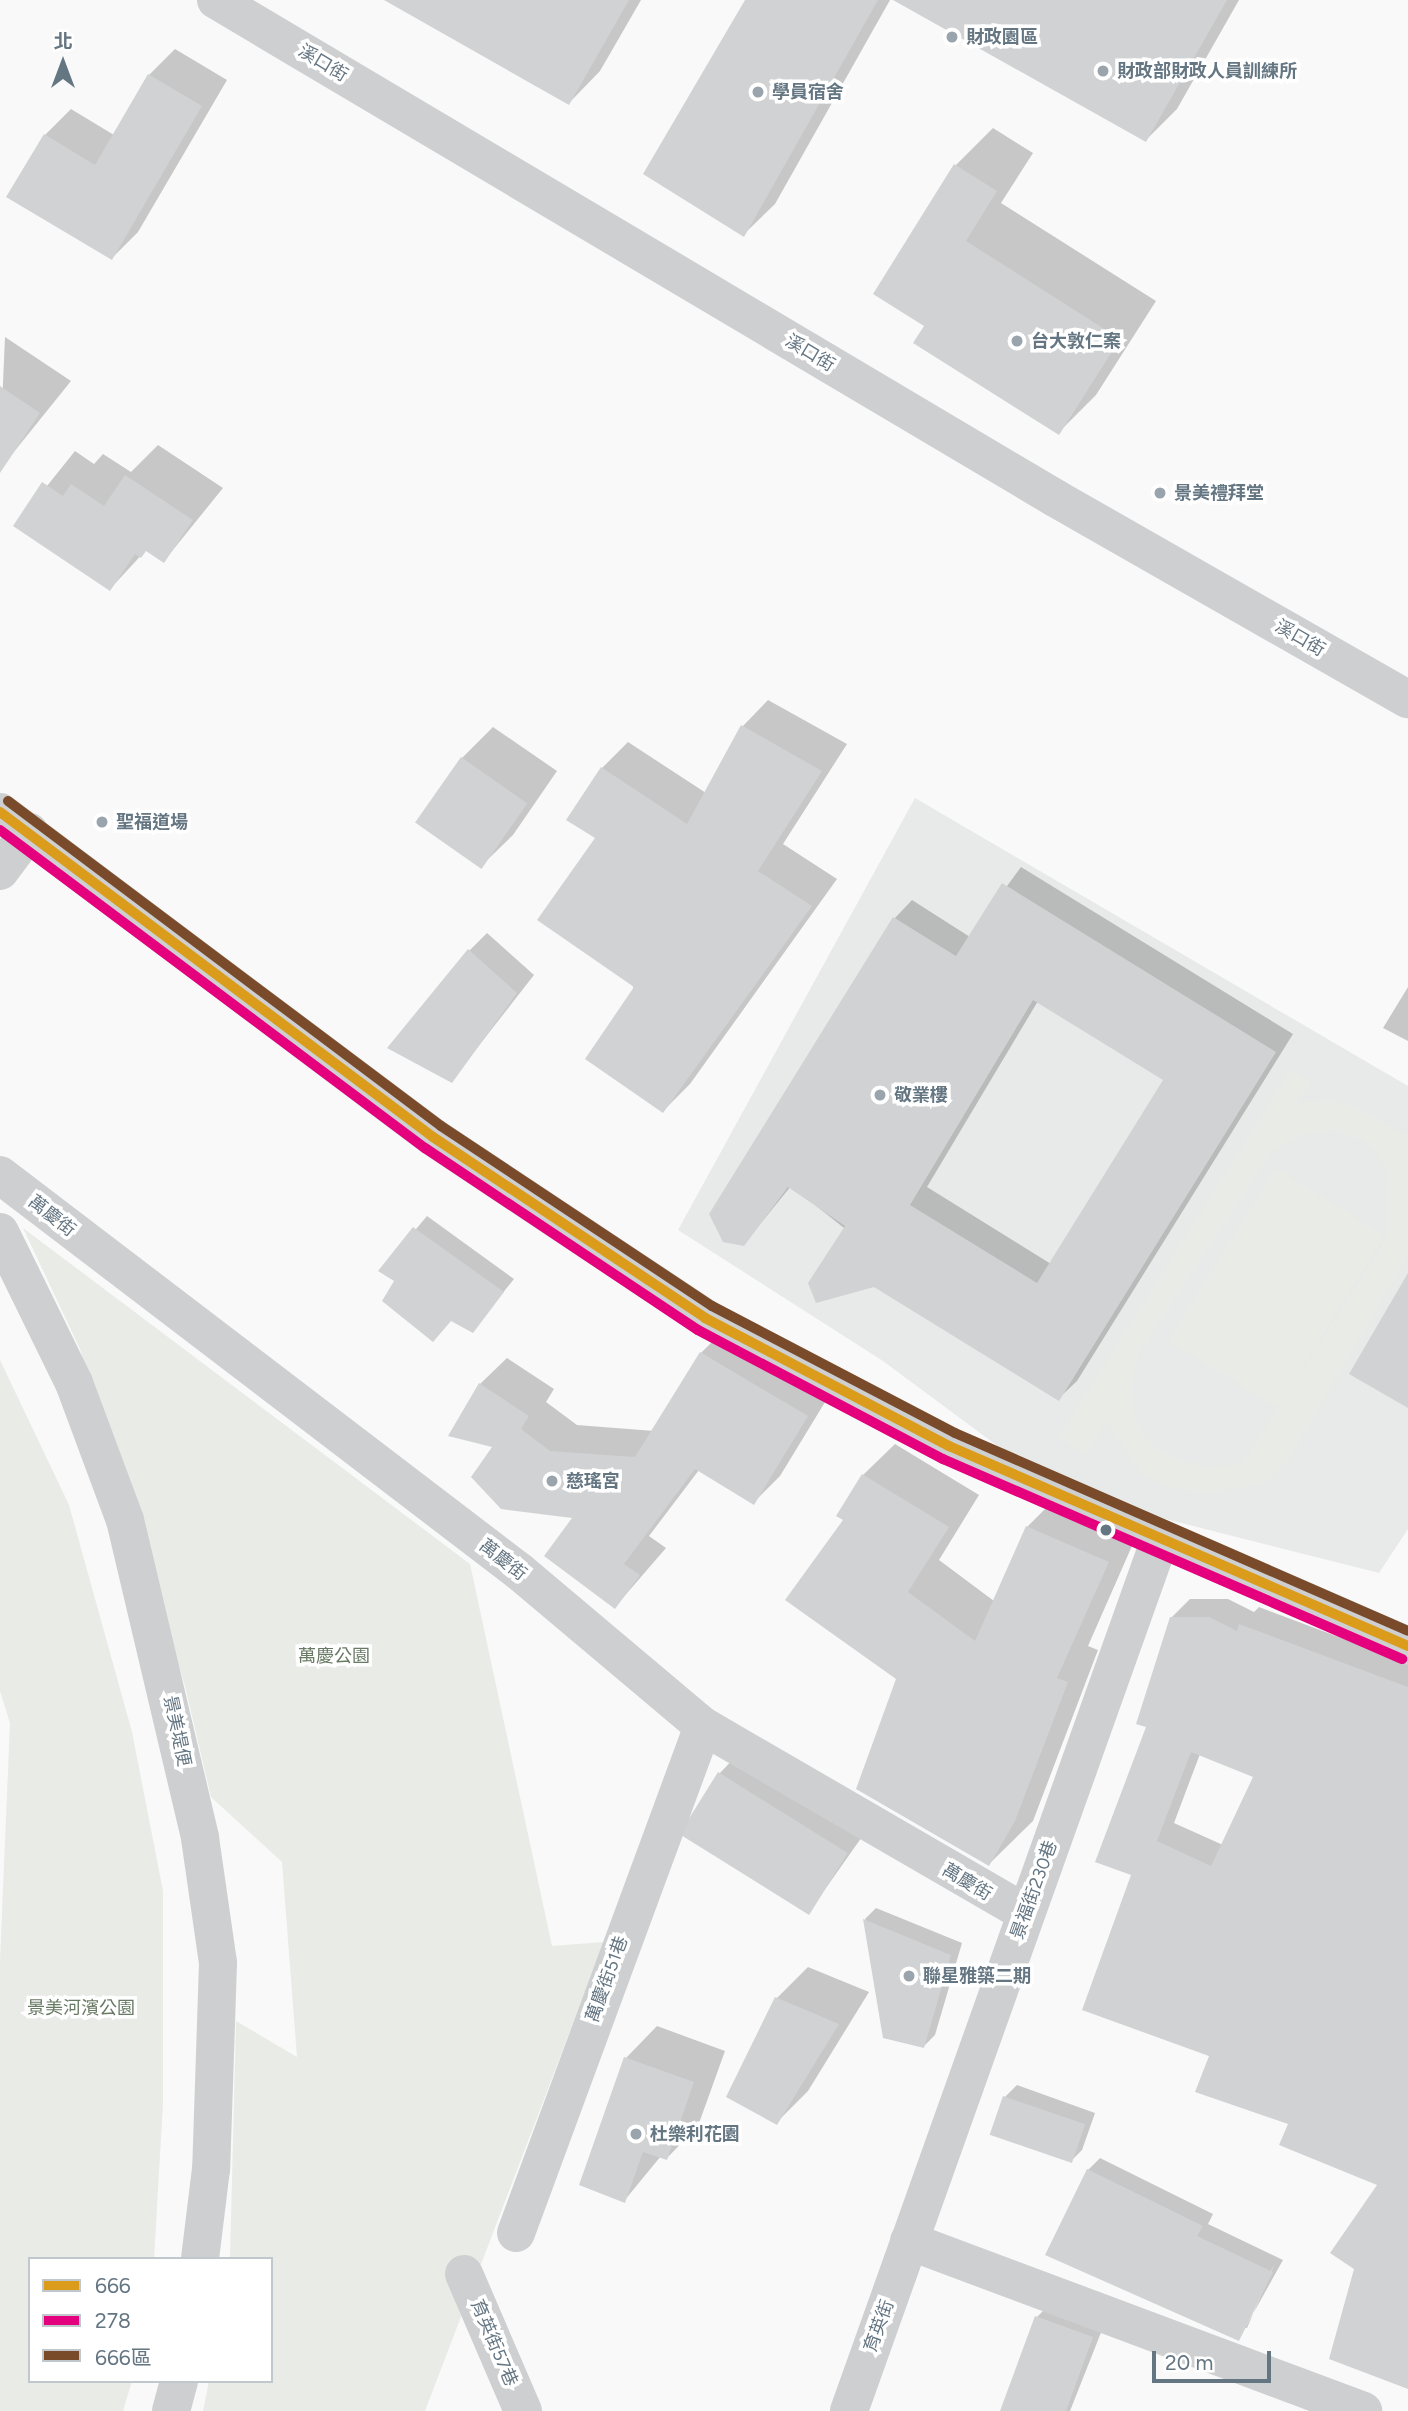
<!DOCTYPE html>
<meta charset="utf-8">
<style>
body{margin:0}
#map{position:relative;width:1408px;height:2411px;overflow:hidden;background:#f9f9f9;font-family:Figtree,"Noto Sans TC",sans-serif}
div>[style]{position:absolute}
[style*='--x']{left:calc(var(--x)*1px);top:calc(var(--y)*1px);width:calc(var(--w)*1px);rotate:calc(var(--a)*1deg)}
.built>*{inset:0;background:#e8e9e9}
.green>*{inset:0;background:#e8ebe6;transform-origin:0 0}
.shadow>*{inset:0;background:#0003}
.building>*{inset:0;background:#d0d2d3;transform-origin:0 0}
.minor>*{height:38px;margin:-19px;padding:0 19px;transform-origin:19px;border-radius:19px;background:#cecfd0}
.bus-1>*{height:10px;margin:-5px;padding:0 5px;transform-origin:5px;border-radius:5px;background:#da9c1a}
.bus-2>*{height:10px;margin:-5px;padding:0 5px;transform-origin:5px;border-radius:5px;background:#e5007d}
.bus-3>*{height:10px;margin:-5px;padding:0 5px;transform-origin:5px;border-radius:5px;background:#7a4b2a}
.dots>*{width:19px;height:19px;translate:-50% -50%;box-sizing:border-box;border:4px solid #fff;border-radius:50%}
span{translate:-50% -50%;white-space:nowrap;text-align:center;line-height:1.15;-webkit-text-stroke:7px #fff;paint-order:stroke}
.poi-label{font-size:18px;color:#657683;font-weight:700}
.left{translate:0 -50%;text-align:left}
.street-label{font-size:18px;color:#657683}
.park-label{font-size:18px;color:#687a64}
.legend{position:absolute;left:28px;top:2257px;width:245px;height:126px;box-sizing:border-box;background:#fff;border:2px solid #c1c8cd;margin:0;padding:9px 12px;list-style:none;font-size:21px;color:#657683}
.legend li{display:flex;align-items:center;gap:14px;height:35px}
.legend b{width:35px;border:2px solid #c1c8cd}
.north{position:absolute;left:28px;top:28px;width:70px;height:70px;-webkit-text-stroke:5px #fff;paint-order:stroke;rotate:0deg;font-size:19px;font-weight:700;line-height:28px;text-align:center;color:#657683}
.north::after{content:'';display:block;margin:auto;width:24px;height:32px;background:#657683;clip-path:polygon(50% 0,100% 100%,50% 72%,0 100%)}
.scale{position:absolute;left:1152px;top:2351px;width:119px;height:32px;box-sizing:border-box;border:4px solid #657683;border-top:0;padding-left:9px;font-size:21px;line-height:24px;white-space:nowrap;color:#657683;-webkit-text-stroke:5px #fff;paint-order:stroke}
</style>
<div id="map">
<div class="built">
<i style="clip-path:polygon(915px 798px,1408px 1086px,1408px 1529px,1379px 1573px,1146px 1514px,1003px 1450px,883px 1361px,678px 1230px)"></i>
</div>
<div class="green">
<i style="clip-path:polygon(evenodd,1291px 1069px,1311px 1084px,1295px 1103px,1328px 1100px,1353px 1106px,1408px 1136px,1408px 1256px,1288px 1461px,1266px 1483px,1203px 1494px,1169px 1487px,1143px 1476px,1107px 1422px,1086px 1454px,1059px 1437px,1291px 1069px,1335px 1130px,1364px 1141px,1385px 1165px,1386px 1239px,1242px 1464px,1206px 1467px,1176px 1459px,1154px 1447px,1136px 1424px,1131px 1385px,1139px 1354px,1272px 1152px,1307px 1134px,1335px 1130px)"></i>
<i style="left:1276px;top:1168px;width:128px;height:203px;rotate:32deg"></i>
<i style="clip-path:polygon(23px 1228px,470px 1564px,552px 1946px,604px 1942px,425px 2411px,203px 2411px,209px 2381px,271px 2381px,271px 2259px,230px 2259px,236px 2021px,297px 2057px,282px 1862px,211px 1797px,185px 1686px,80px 1349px)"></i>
<i style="clip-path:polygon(0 1360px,69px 1505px,132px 1732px,163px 1891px,163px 2103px,154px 2259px,30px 2259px,30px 2381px,132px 2381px,123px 2411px,0 2411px,0 1961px,10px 1723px,0 1691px)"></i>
</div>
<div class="shadow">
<i style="clip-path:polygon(409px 0,641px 0,600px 71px,569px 103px)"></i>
<i style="clip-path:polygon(747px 0,890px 0,775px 204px,743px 235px)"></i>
<i style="clip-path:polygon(897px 0,1239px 0,1177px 109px,1146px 140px)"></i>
<i style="clip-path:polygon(175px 49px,227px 80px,138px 232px,112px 258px,45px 135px,71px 109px,114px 135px,149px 75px)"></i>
<i style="clip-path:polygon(993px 128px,1033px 153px,1001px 203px,1156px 301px,1096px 395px,1059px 432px,926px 326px,956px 165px)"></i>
<i style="clip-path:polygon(5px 337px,71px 381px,9px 458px,0 451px)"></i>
<i style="clip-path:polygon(158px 445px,223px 488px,164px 561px,147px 549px,110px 589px,15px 526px,75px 451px,94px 464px,103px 454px,131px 472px)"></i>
<i style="clip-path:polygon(768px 700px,847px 744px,783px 844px,837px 879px,690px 1084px,663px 1111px,597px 838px,602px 768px,628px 742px,706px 793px,742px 727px)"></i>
<i style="clip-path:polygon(493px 727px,557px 771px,513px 835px,481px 866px,462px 758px)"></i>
<i style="clip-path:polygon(evenodd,1021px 867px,1293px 1034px,1077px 1381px,1059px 1398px,791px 1186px,744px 1244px,711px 1214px,895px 918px,912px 900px,970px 937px,1021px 867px,1038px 1001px,1166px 1079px,1051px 1264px,927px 1187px,1038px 1001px)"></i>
<i style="clip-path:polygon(487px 933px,534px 975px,452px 1080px,469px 951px)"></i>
<i style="clip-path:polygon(1408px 987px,1408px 1041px,1383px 1028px)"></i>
<i style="clip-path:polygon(427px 1216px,514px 1279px,472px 1331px,381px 1271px)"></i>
<i style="clip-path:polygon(728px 1326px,833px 1389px,780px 1476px,754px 1502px,699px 1470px,649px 1536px,666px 1548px,615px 1607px,575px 1517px,502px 1508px,473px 1477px,495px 1446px,480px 1384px,507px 1358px,554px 1389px,546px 1402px,577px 1425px,654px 1431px,701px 1353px)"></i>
<i style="clip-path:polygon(895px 1444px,979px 1495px,939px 1560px,994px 1601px,1027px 1527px,1059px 1495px,1139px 1530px,1088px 1646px,1098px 1650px,1033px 1821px,989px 1864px,899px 1678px,845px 1519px,863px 1475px)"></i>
<i style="clip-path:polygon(evenodd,1190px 1599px,1228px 1599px,1254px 1612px,1259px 1607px,1408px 1663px,1408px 2388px,1380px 2184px,1290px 2123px,1211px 2055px,1134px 1874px,1148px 1726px,1172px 1617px,1190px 1599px,1200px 1754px,1255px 1776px,1223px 1845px,1174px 1823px,1200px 1754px)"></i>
<i style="clip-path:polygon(737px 1755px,864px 1834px,809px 1912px,688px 1836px,720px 1773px)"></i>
<i style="clip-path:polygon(876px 1908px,962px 1943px,935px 2035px,923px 2047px,885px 2036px,865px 1919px)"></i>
<i style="clip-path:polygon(808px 1967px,869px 1992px,808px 2091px,777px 2122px,777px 1998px)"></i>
<i style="clip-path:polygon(657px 2026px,725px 2051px,698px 2126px,667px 2158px,661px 2156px,624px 2201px,626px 2058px)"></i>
<i style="clip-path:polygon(1017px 2085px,1095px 2113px,1082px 2150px,1070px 2162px,1005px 2097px)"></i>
<i style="clip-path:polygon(evenodd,1100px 2158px,1213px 2214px,1208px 2224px,1283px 2260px,1239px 2339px,1088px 2170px,1100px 2158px,1275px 2263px,1247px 2328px,1244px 2328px,1275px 2263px)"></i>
<i style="clip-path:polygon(1049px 2305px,1104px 2325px,1070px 2411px,1001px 2411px,1037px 2317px)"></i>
</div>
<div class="building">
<i style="clip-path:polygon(384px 0,629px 0,569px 105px)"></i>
<i style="clip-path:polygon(745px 0,878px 0,744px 237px,643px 174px)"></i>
<i style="clip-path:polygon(893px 0,1227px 0,1146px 142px)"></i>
<i style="clip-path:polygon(148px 74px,202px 106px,112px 260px,6px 197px,44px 134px,95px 165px)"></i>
<i style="clip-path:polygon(954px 164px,997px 191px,966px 241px,1120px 339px,1059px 435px,913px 343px,924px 326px,873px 294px)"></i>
<i style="clip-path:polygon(0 386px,40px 413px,0 473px)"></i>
<i style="clip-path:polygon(125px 475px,193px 520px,164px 563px,146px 551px,141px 558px,135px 554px,110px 591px,13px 526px,42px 482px,63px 496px,71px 484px,104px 506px)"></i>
<i style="clip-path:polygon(741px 725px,822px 771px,758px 871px,812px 906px,663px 1113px,585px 1059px,634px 987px,537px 920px,595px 838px,566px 820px,601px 767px,687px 824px)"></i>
<i style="left:461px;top:757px;width:81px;height:80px;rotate:35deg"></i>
<i style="clip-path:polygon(evenodd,1002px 883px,1276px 1052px,1059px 1401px,874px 1287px,816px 1303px,808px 1283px,845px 1226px,788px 1187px,744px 1246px,723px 1242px,709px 1214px,893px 917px,956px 956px,1002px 883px,1033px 1000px,1163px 1080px,1037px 1283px,910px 1205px,1033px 1000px)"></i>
<i style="clip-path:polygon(468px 949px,517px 993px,452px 1083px,387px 1048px)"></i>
<i style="clip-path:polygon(413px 1227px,504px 1292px,473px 1333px,451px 1321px,433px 1342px,382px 1301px,394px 1281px,378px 1271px)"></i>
<i style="clip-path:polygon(1408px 1273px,1408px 1408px,1349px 1374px)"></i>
<i style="clip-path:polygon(700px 1352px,808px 1416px,754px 1505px,695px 1469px,624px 1564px,640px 1575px,615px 1609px,544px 1556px,572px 1518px,501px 1509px,471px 1477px,492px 1447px,448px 1436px,479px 1383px,529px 1416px,521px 1429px,550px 1451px,635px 1457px)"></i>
<i style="clip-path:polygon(862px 1474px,949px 1527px,908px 1592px,975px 1641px,1026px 1526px,1109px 1562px,1057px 1678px,1068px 1682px,1015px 1821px,989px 1866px,856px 1789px,896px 1679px,785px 1600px,843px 1520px,836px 1516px)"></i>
<i style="clip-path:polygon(evenodd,1170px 1617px,1209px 1617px,1237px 1631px,1239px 1624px,1408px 1687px,1408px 2389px,1329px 2359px,1354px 2269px,1330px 2253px,1377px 2185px,1279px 2145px,1288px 2124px,1195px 2092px,1209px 2056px,1082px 2010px,1131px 1875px,1095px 1862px,1146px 1727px,1136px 1724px,1170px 1617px,1191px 1752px,1253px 1777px,1211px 1866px,1157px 1841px,1191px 1752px)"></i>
<i style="left:718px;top:1772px;width:153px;height:73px;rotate:32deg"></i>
<i style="clip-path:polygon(863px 1919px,951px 1955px,924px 2048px,883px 2038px)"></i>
<i style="clip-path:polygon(775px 1997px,839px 2024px,777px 2125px,726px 2097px)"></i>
<i style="clip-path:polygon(624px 2057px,694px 2082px,667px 2160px,643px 2152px,625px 2203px,579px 2185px)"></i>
<i style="left:1003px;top:2096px;width:87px;height:41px;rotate:19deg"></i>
<i style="clip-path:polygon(1087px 2169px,1203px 2226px,1197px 2236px,1273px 2272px,1239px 2341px,1045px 2255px)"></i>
<i style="clip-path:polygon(1035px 2316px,1093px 2337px,1066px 2411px,1000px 2411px)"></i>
</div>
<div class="minor">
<i style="--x:216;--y:0;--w:976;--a:30.69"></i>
<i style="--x:1055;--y:498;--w:406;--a:29.7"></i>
<i style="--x:0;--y:812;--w:541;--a:36.89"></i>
<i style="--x:433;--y:1137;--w:327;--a:33.6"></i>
<i style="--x:705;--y:1318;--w:276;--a:27.7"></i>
<i style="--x:949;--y:1446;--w:501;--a:23.54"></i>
<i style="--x:0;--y:871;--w:49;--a:-53.4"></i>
<i style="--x:0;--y:1175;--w:654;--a:37.36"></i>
<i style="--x:520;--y:1572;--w:239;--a:40.1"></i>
<i style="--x:703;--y:1726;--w:373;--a:30.1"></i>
<i style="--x:0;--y:1232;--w:168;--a:63.9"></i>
<i style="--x:74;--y:1383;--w:146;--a:69.6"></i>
<i style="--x:125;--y:1520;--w:327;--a:76.7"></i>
<i style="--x:200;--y:1838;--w:126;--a:81.8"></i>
<i style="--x:218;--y:1963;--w:206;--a:91.9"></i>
<i style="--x:211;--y:2169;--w:91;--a:97"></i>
<i style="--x:516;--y:2233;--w:540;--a:-69.75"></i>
<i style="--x:909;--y:2241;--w:485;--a:20.5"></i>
<i style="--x:464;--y:2274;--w:149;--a:66.7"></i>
<i style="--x:171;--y:2411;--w:31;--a:-75"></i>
<i style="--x:849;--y:2411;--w:926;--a:-70.37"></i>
</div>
<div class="bus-1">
<i style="--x:0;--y:812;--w:541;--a:36.89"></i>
<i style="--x:433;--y:1137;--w:327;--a:33.6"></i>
<i style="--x:705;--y:1318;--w:276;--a:27.7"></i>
<i style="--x:949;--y:1446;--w:501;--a:23.54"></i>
</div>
<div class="bus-2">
<i style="--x:0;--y:830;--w:531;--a:36.81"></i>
<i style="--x:425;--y:1148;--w:328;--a:33.7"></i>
<i style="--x:698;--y:1330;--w:277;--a:27.8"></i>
<i style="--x:943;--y:1459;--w:501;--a:23.54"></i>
</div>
<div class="bus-3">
<i style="--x:8;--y:801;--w:541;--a:36.89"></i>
<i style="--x:441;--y:1126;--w:325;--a:33.6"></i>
<i style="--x:712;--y:1306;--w:274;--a:27.6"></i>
<i style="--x:955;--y:1433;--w:494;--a:23.6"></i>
</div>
<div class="dots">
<i style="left:952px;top:37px;background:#99a4ac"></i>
<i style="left:1103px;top:71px;background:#99a4ac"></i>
<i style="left:758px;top:92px;background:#99a4ac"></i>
<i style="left:1017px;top:341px;background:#99a4ac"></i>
<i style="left:1160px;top:493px;background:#99a4ac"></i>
<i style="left:102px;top:822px;background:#99a4ac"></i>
<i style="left:880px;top:1095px;background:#99a4ac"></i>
<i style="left:552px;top:1481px;background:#99a4ac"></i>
<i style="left:1106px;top:1530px;background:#657683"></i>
<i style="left:909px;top:1976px;background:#99a4ac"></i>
<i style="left:636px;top:2134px;background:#99a4ac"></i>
</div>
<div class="poi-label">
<span class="left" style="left:966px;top:37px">財政園區</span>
<span class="left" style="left:1117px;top:71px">財政部財政人員訓練所</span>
<span class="left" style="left:772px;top:92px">學員宿舍</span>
<span class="left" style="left:1031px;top:341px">台大敦仁案</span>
<span class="left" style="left:1174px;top:493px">景美禮拜堂</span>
<span class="left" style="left:116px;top:822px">聖福道場</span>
<span class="left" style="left:894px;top:1095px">敬業樓</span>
<span class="left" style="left:566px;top:1481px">慈瑤宮</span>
<span class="left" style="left:923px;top:1976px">聯星雅築二期</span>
<span class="left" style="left:650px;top:2134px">杜樂利花園</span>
</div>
<div class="street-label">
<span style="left:323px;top:63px;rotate:31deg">溪口街</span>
<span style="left:810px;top:353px;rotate:31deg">溪口街</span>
<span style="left:1300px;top:638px;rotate:30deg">溪口街</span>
<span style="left:52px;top:1216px;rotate:38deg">萬慶街</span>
<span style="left:503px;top:1560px;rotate:38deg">萬慶街</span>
<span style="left:177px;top:1731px;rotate:78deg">景美堤便</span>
<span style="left:967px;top:1882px;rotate:31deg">萬慶街</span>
<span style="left:1034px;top:1890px;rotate:-70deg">景福街230巷</span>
<span style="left:607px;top:1979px;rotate:-70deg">萬慶街51巷</span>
<span style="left:879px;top:2326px;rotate:-70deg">育英街</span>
<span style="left:494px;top:2343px;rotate:67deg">育英街57巷</span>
</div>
<div class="park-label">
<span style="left:334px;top:1656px">萬慶公園</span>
<span style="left:81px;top:2008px">景美河濱公園</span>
</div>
<ul class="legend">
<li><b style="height:9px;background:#da9c1a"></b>666</li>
<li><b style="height:9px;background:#e5007d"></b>278</li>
<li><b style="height:9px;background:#7a4b2a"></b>666區</li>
</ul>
<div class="north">北</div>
<div class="scale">20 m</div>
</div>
